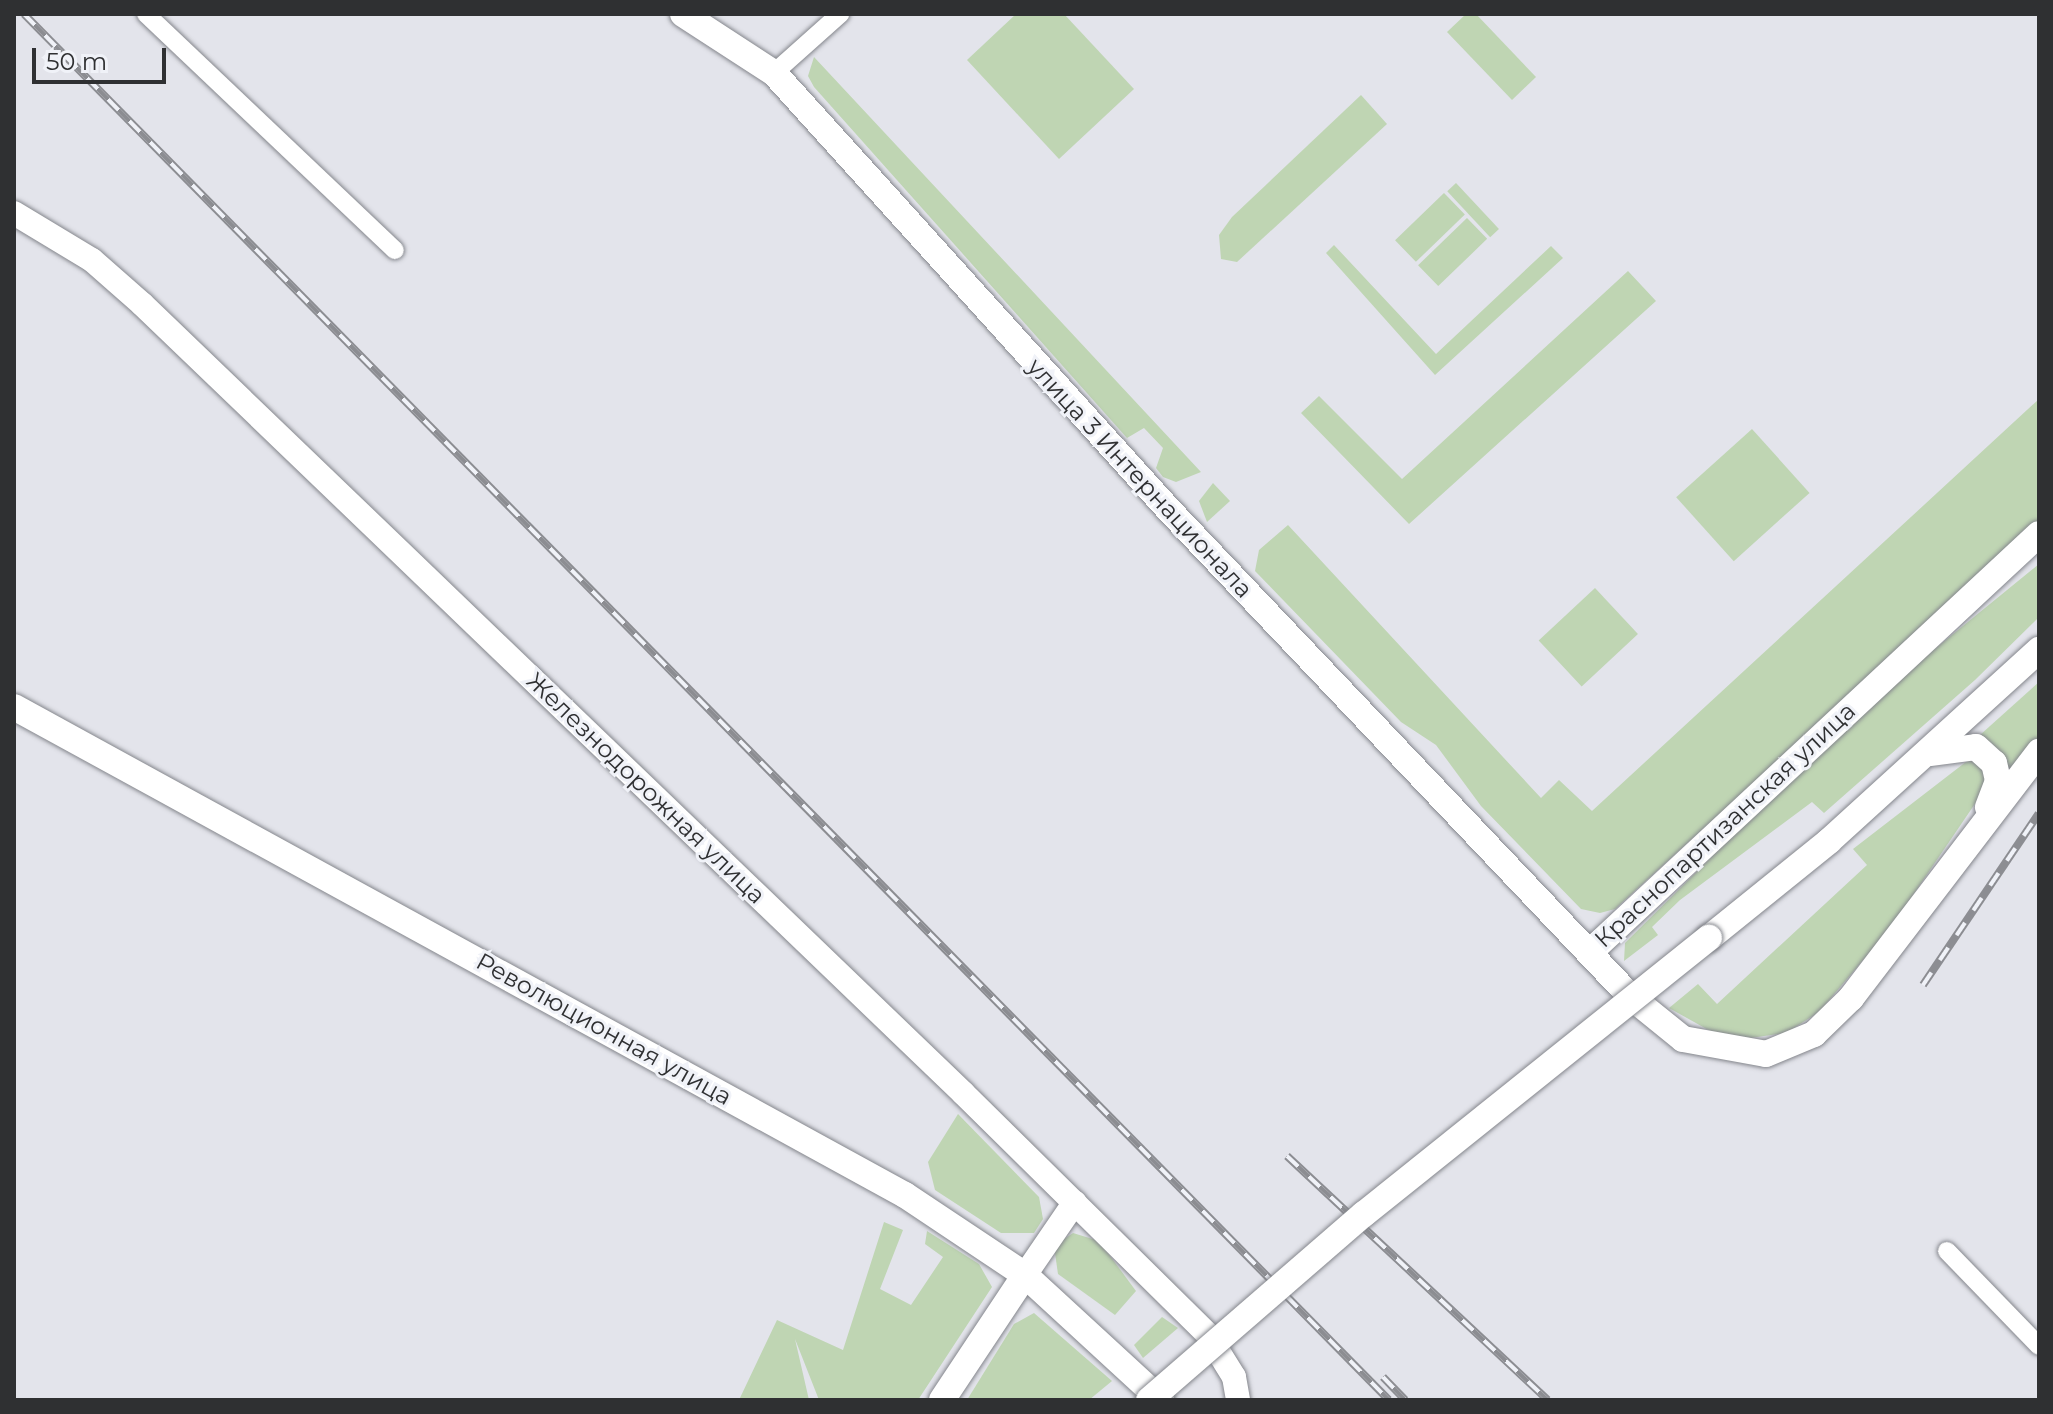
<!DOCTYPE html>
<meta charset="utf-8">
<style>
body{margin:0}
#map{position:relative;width:2053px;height:1414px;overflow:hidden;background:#e3e4eb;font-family:Montserrat,sans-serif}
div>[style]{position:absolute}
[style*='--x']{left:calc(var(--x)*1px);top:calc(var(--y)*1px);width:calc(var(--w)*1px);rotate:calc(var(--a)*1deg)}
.green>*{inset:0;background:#bfd5b3;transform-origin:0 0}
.roads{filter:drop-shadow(0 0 2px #84868c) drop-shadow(0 0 2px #84868c)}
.minor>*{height:18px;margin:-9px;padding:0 9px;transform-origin:9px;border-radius:9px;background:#fff}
.tertiary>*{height:24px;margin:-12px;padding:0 12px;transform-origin:12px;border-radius:12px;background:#fff}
.secondary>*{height:26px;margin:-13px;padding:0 13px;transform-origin:13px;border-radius:13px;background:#fff}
.rail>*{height:8px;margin-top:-4px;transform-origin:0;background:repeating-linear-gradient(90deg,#f0f2f8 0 15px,#8c8d92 0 30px);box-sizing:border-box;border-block:2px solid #8c8d92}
.bridges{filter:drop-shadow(0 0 2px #84868c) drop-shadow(0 0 2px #84868c)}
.secondary-bridge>*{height:26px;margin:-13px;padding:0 13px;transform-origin:13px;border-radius:13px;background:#fff}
span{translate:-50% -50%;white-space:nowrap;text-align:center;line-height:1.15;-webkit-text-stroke:6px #f0f2f8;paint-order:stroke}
.street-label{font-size:24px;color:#2f3032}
.frame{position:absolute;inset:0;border:16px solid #2f3032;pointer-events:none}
.scale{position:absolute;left:32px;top:48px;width:134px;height:36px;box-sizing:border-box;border:4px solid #2f3032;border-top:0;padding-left:10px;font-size:24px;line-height:28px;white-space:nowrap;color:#2f3032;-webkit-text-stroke:6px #f0f2f8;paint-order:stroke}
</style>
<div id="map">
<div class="green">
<i style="clip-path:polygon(1016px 14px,1064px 14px,1134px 89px,1059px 159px,967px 60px)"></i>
<i style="clip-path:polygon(1466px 14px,1476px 14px,1536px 77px,1512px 100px,1447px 32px)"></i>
<i style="clip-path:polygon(814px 57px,1201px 472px,1176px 482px,1163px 477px,1156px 468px,1163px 448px,1144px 428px,1127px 438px,814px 87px,808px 76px)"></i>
<i style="clip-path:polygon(1361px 95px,1387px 124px,1237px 262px,1221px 259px,1219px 235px,1232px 217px)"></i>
<i style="left:1456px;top:183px;width:63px;height:12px;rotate:47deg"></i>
<i style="left:1444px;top:193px;width:30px;height:68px;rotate:46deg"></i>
<i style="left:1467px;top:218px;width:29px;height:68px;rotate:46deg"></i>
<i style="clip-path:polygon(1334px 245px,1436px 354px,1551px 246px,1563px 258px,1435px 375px,1326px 253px)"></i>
<i style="clip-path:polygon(1628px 271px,1656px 301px,1409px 524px,1301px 413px,1319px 396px,1402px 479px)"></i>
<i style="clip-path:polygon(2039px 399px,2039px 523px,1615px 909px,1600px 913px,1581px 909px,1481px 806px,1436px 745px,1401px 722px,1255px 571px,1259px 550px,1288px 525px,1541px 798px,1559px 780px,1592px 811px)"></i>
<i style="left:1752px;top:429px;width:86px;height:102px;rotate:48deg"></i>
<i style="clip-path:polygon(1213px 483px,1230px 501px,1207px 522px,1199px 501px)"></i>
<i style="clip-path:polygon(2039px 564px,2039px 617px,1975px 680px,1824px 813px,1812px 802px,1680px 900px,1652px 927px,1658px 935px,1624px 961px,1625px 943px,1780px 789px,1909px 670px)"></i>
<i style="left:1595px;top:588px;width:63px;height:77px;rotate:47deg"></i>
<i style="clip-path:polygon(2039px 682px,2039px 744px,2012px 777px,1980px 735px)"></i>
<i style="clip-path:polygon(1971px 758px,1985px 766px,1985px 789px,1892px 926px,1819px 1012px,1786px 1033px,1750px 1038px,1712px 1032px,1669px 1008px,1698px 984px,1717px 1004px,1867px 865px,1853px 849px)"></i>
<i style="clip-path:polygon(958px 1114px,1039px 1197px,1043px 1219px,1034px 1233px,1001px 1233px,935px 1190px,928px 1162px)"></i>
<i style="clip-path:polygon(884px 1222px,903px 1230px,880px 1289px,911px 1305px,943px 1257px,925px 1244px,927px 1231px,979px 1264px,992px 1287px,918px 1400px,819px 1400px,795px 1339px,809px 1400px,739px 1400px,777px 1320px,843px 1350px)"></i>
<i style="clip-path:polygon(1073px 1233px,1099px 1241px,1136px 1291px,1115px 1315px,1058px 1274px,1054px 1246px)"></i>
<i style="clip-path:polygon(1034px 1313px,1112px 1381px,1089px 1400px,967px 1400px,1014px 1324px)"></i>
<i style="clip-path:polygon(1162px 1317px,1178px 1328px,1143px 1358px,1134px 1345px)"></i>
</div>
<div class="roads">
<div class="minor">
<i style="--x:146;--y:14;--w:343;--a:43.5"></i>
<i style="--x:774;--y:73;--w:89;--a:-41.8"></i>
<i style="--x:1947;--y:1251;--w:132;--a:45.9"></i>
</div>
<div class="tertiary">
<i style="--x:14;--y:213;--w:91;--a:31.1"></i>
<i style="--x:92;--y:260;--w:67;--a:41.3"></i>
<i style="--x:142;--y:304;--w:1139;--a:43.86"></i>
<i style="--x:963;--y:1093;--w:344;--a:44.6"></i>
<i style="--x:1208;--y:1335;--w:49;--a:58.2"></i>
<i style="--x:1234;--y:1377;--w:23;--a:80"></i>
<i style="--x:1025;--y:1275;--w:88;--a:-55.6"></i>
</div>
<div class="secondary">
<i style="--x:683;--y:14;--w:108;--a:33"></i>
<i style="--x:774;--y:73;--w:589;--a:47.89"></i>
<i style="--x:1169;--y:510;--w:671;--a:46.51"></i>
<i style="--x:1631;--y:997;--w:67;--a:38.9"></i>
<i style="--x:1683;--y:1039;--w:84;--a:10.2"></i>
<i style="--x:1766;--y:1054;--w:52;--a:-22.6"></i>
<i style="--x:1814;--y:1034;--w:52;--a:-44.2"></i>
<i style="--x:1851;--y:998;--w:310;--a:-52.6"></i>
<i style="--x:14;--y:707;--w:1016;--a:28.71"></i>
<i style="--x:905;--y:1195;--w:144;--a:33.7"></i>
<i style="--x:1025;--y:1275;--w:185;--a:42.6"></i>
<i style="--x:1930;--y:753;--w:46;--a:-7.4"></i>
<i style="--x:1976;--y:747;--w:24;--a:42"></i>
<i style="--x:1994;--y:763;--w:18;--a:77"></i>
<i style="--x:1998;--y:781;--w:28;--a:111"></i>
<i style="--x:1709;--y:938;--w:154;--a:-38.9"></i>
<i style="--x:1829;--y:841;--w:284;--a:-42.3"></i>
<i style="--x:1590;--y:952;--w:613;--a:-42.95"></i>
<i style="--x:942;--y:1400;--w:150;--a:-56.4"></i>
</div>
</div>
<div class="rail">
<i style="--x:24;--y:14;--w:1945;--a:45.44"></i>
<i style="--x:1923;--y:985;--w:207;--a:-56"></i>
<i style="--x:1287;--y:1156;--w:357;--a:43.1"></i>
<i style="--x:1383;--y:1377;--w:32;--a:46"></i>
</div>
<div class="bridges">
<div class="secondary-bridge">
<i style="--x:1149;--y:1400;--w:284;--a:-40.9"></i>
<i style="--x:1364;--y:1214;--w:442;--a:-38.7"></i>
</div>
</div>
<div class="street-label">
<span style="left:1140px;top:478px;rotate:47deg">улица 3 Интернационала</span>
<span style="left:646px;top:788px;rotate:44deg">Железнодорожная улица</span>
<span style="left:1725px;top:825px;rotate:-43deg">Краснопартизанская улица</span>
<span style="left:604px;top:1029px;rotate:29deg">Революционная улица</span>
</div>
<div class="frame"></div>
<div class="scale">50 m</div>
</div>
